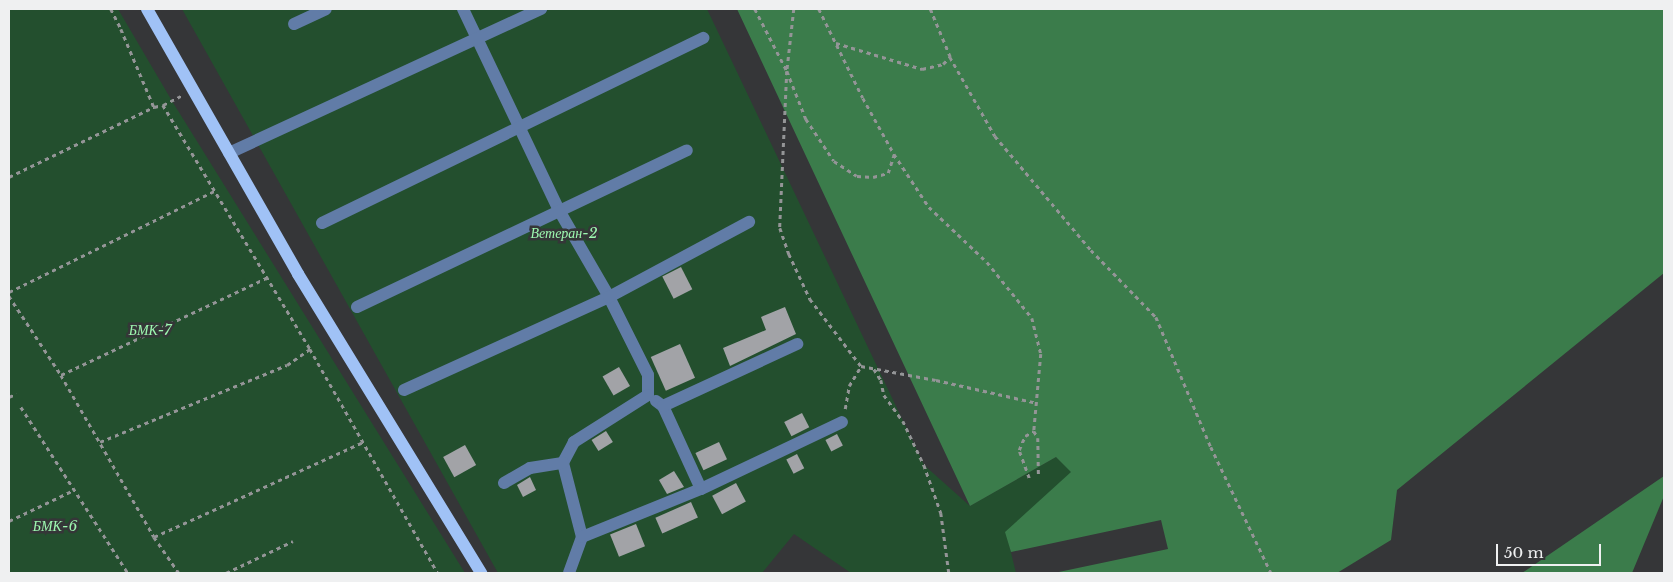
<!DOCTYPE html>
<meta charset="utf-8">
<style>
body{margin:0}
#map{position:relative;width:1673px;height:582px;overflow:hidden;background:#353638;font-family:"Libre Baskerville",serif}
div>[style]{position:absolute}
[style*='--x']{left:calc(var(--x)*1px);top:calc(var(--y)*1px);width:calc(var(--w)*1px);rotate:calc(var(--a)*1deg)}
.green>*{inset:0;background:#234f2e}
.forest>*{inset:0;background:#3b7c4b}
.building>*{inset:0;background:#a2a3a7;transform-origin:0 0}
.path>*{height:2.5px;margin-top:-1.25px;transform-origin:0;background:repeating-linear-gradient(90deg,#949597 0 4px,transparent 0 8px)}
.minor>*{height:12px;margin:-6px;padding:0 6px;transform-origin:6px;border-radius:6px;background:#617ca7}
.major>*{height:12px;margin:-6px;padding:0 6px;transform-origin:6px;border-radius:6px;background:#a0c2f6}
span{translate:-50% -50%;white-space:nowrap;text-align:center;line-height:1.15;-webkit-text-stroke:5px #353638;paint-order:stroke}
.park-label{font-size:14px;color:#9df8b0;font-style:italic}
.frame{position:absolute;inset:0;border:10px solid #eff0f1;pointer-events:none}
.scale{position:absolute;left:1496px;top:544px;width:105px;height:22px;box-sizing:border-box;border:2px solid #eff0f1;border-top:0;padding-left:6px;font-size:15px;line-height:18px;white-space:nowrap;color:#eff0f1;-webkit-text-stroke:4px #353638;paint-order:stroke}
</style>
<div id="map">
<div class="green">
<i style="clip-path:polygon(9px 9px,118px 9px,172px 101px,465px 573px,9px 573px)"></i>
<i style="clip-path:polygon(182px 9px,707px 9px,924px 465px,970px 506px,1056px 457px,1072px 472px,1006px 532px,1016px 573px,851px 573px,794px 534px,762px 573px,498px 573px)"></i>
</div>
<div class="forest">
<i style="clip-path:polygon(737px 9px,1664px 9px,1664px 273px,1397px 490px,1391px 540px,1337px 573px,1054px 573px,1168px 549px,1161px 520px,1011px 552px,1005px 532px,1071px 472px,1056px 457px,970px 506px)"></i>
<i style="clip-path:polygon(1664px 476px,1664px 496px,1632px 573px,1522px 573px)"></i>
</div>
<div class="building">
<i style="left:681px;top:267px;width:25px;height:21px;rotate:63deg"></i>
<i style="clip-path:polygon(785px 307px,796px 334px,730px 366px,723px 348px,766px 330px,761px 317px)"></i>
<i style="left:680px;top:344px;width:37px;height:32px;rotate:66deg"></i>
<i style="left:619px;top:367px;width:22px;height:19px;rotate:60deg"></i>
<i style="left:802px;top:413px;width:16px;height:20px;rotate:63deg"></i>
<i style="left:606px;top:431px;width:13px;height:17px;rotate:58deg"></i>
<i style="left:837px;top:434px;width:13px;height:13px;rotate:63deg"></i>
<i style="left:719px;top:442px;width:19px;height:26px;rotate:65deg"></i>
<i style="left:465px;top:445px;width:23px;height:25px;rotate:61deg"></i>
<i style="left:797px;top:454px;width:16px;height:12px;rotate:63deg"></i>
<i style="clip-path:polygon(674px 471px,684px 487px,667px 494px,659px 480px)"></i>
<i style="clip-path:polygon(530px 477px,536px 490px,523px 497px,517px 485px)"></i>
<i style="left:736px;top:483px;width:21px;height:27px;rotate:62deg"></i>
<i style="left:691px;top:502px;width:17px;height:39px;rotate:66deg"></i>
<i style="left:636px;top:524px;width:24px;height:28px;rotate:68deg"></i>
</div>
<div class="path">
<i style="--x:111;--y:9;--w:22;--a:63"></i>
<i style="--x:121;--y:29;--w:85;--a:67.1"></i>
<i style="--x:154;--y:107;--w:9;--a:-13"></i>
<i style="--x:163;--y:105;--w:22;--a:-27"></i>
<i style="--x:755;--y:9;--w:70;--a:62.7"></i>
<i style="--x:787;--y:71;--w:52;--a:68.4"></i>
<i style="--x:806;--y:119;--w:50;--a:56.3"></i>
<i style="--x:834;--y:161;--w:27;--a:33"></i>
<i style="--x:857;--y:176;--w:16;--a:4"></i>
<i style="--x:873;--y:177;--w:16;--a:-15"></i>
<i style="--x:888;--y:173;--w:20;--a:-72"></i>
<i style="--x:894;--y:154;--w:64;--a:56.6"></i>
<i style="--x:929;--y:207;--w:80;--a:43.5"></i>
<i style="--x:987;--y:262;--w:72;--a:51.2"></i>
<i style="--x:1032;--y:318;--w:37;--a:76"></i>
<i style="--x:1041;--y:354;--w:77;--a:95.2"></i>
<i style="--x:1034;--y:431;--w:8;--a:60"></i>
<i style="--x:1038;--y:438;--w:39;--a:89"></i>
<i style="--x:794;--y:9;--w:62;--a:96.4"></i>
<i style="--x:787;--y:71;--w:157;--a:92.6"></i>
<i style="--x:780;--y:228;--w:28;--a:71"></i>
<i style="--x:789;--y:254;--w:50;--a:65"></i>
<i style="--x:810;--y:299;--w:84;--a:52.7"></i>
<i style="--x:861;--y:366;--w:76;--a:10.6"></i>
<i style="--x:936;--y:380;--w:104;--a:12.8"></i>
<i style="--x:819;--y:9;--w:99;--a:63.7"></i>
<i style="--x:863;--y:98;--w:64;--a:61"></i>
<i style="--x:836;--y:43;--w:90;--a:16.8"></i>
<i style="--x:922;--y:69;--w:22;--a:-13"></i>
<i style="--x:943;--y:64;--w:10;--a:-45"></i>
<i style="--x:950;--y:57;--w:52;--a:-112.6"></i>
<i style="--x:950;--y:57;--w:91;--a:60.3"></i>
<i style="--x:995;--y:136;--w:149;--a:49.9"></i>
<i style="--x:1091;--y:250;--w:93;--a:45.9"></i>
<i style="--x:1156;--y:317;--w:141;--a:67.1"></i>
<i style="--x:1211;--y:447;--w:140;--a:64.5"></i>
<i style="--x:163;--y:105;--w:285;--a:58.9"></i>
<i style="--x:310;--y:349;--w:258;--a:60.3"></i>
<i style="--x:9;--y:177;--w:161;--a:-25.8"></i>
<i style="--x:9;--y:292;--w:231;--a:-26.2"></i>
<i style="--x:9;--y:296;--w:95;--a:56.6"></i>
<i style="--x:61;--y:375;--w:187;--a:60.1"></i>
<i style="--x:154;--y:537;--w:44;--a:55.2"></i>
<i style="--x:874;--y:369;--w:13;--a:58"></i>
<i style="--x:881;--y:380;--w:15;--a:79"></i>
<i style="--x:884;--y:395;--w:32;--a:54"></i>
<i style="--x:903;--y:421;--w:49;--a:64.5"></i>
<i style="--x:924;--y:465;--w:51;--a:70.5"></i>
<i style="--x:941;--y:513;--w:61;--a:82.4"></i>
<i style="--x:61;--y:375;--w:227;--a:-25.3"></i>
<i style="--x:9;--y:397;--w:8;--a:-23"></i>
<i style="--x:21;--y:407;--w:197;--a:57.2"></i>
<i style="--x:845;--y:409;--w:23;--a:-80"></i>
<i style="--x:849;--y:386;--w:23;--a:-59"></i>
<i style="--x:100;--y:442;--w:202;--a:-22.4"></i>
<i style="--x:287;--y:365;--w:28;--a:-35"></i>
<i style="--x:1029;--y:478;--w:30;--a:-110"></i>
<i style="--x:1019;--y:450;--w:15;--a:-67"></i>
<i style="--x:1025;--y:436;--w:10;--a:-29"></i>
<i style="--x:9;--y:521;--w:72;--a:-25.5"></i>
<i style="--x:154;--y:537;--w:230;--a:-24.4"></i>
<i style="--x:226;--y:573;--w:74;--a:-25.5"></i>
</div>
<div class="minor">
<i style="--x:463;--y:9;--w:225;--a:64.5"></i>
<i style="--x:560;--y:212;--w:98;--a:60"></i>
<i style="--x:609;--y:297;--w:87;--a:63.4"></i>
<i style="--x:648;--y:375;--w:20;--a:90"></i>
<i style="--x:648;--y:395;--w:88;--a:147.6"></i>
<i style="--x:574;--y:442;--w:24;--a:118"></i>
<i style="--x:563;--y:463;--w:76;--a:75.6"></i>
<i style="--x:582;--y:537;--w:38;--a:110"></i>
<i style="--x:294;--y:24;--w:35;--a:-25"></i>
<i style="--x:229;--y:153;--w:344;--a:-24.8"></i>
<i style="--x:322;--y:223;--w:424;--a:-25.9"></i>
<i style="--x:357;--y:307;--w:365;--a:-25.4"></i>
<i style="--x:404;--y:390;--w:225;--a:-24.4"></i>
<i style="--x:609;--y:297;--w:159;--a:-28.2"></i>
<i style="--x:656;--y:401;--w:9;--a:36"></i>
<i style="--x:663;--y:406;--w:91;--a:65.4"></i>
<i style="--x:663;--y:406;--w:148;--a:-24.8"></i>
<i style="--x:504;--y:483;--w:30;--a:-30"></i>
<i style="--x:530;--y:468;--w:33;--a:-9"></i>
<i style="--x:582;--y:537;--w:128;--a:-22"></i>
<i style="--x:701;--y:489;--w:156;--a:-25.4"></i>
</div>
<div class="major">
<i style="--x:147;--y:9;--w:305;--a:60.3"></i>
<i style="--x:298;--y:274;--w:351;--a:58.5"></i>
</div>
<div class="park-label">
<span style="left:564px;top:233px">Ветеран-2</span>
<span style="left:150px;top:330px">БМК-7</span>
<span style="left:55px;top:526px">БМК-6</span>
</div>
<div class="frame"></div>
<div class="scale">50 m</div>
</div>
